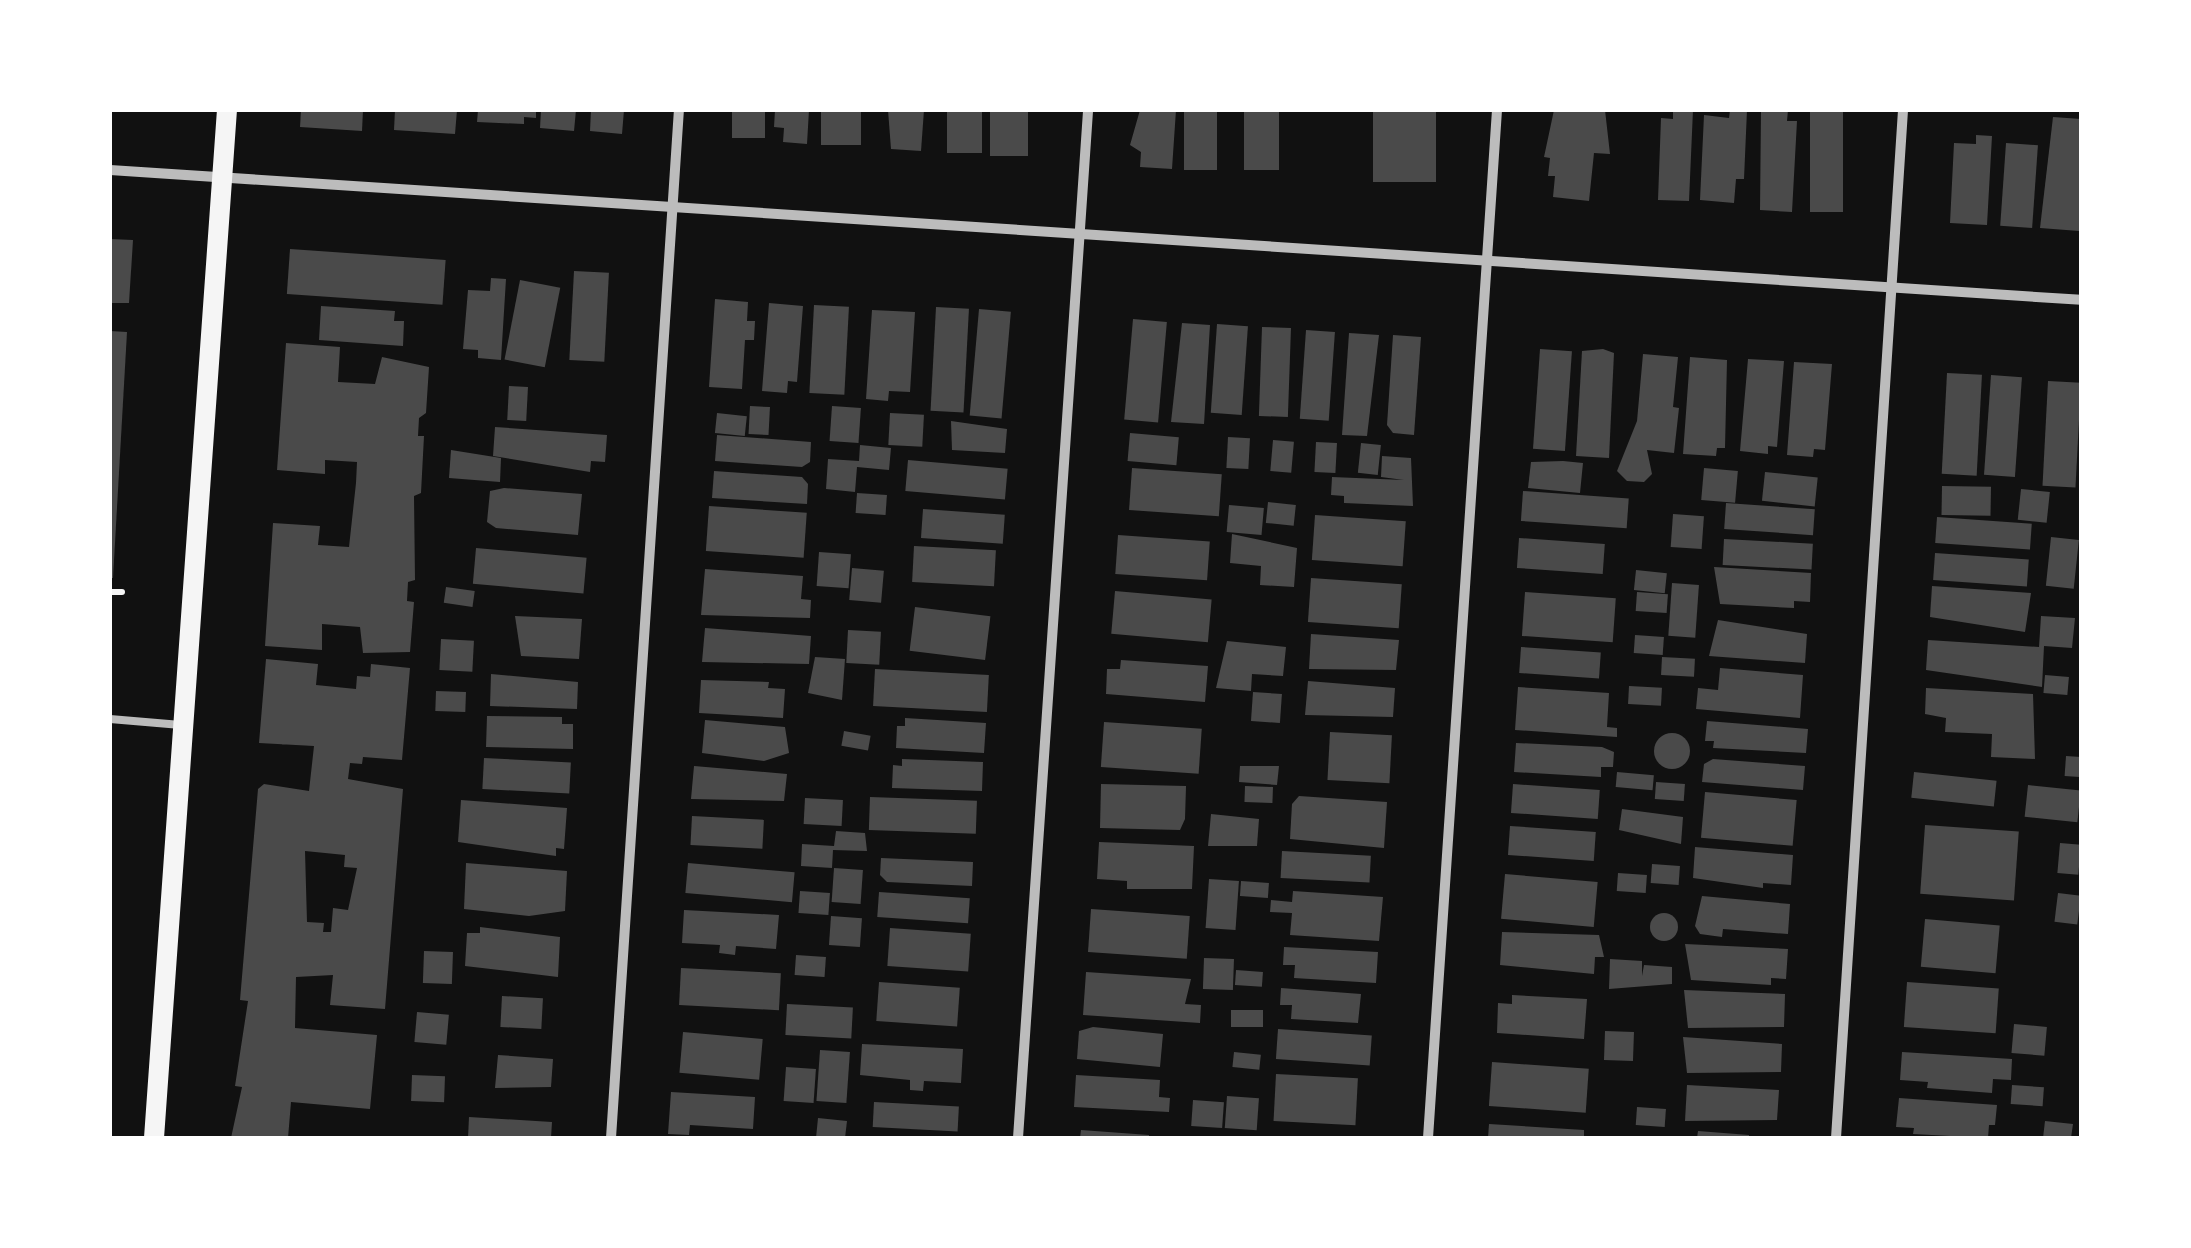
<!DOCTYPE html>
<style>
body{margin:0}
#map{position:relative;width:2191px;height:1248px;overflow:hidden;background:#111;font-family:Inter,sans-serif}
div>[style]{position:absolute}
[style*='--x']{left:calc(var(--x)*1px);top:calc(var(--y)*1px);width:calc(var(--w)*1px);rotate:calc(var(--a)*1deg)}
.building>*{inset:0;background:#4a4a4a;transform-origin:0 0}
.round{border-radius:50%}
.path>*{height:6px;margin:-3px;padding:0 3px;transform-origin:3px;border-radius:3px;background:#f5f5f5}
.service>*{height:8px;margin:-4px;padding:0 4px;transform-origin:4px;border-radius:4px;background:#bcbcbc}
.minor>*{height:10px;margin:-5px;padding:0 5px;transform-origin:5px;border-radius:5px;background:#bcbcbc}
.secondary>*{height:20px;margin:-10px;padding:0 10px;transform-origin:10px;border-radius:10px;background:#f5f5f5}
span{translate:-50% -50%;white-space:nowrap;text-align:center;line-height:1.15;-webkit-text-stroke:9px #fff;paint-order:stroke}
.frame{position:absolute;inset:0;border:112px solid #fff;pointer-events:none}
</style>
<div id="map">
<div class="building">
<i style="clip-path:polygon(301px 110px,363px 110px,362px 131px,300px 127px)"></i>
<i style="clip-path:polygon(395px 110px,457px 110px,455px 134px,394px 130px)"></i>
<i style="clip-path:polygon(478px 110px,536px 110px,536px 118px,524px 117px,524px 124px,477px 122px)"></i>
<i style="clip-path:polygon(541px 110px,576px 110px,574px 131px,540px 128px)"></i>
<i style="clip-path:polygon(591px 110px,624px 110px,622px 134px,590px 131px)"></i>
<i style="left:732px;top:110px;width:33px;height:28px"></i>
<i style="clip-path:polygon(775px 110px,809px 110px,807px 144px,783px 142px,784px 128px,774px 127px)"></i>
<i style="left:821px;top:110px;width:40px;height:35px"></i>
<i style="clip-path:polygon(888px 110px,924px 110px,921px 151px,891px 149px)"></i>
<i style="left:947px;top:110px;width:35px;height:43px"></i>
<i style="left:990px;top:110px;width:38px;height:46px"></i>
<i style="clip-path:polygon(1140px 110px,1176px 110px,1172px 169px,1140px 167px,1141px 152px,1130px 145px)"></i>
<i style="left:1184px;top:110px;width:33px;height:60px"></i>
<i style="left:1244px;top:110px;width:35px;height:60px"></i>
<i style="left:1373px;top:110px;width:63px;height:72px"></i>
<i style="clip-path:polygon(1554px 110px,1605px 110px,1610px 154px,1594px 153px,1589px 201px,1553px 197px,1555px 176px,1548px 176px,1550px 158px,1544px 157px)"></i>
<i style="clip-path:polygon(1673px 110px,1693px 110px,1689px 201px,1658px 200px,1661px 118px,1673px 119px)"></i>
<i style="clip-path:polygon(1730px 110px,1747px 110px,1744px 179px,1736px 179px,1734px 203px,1700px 200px,1704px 115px,1729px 118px)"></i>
<i style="clip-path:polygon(1761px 110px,1788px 110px,1787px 121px,1797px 121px,1792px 212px,1760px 210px)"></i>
<i style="left:1810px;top:110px;width:33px;height:102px"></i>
<i style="clip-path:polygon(2053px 117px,2081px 119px,2079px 231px,2040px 228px)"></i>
<i style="clip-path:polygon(1976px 135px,1992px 136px,1987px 225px,1950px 223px,1954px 143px,1976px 144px)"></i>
<i style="left:2006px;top:143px;width:32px;height:83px;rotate:4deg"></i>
<i style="clip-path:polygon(110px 239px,133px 240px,129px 303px,110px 303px)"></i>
<i style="left:290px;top:249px;width:156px;height:45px;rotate:4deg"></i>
<i style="left:574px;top:271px;width:35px;height:89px;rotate:3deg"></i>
<i style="clip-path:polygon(491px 278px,506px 279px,501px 360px,478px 358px,478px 350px,463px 349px,468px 290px,490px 291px)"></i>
<i style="left:520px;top:280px;width:41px;height:81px;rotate:11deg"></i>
<i style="clip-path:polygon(715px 299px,748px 302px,747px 321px,755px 321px,754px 340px,745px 340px,742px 389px,709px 387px)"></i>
<i style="clip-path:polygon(769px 303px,803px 306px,797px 382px,788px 381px,787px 393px,762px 391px)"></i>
<i style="left:814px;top:305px;width:35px;height:88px;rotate:3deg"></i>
<i style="clip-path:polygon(321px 306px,395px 311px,394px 321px,404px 321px,403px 346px,319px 340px)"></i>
<i style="left:936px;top:307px;width:33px;height:104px;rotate:3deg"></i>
<i style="left:979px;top:309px;width:32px;height:107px;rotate:5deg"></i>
<i style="clip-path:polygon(872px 310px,915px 312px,910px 392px,889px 391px,888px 401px,866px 399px)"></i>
<i style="left:1133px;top:319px;width:34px;height:101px;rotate:5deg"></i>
<i style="clip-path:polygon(1182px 323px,1210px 325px,1204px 424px,1171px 422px)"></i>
<i style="left:1217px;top:324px;width:31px;height:89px;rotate:4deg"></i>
<i style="left:1262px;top:327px;width:29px;height:89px;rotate:2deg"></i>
<i style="left:1306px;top:330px;width:29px;height:89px;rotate:4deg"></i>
<i style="clip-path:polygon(110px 331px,127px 332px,113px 578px,110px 578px)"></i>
<i style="clip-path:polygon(1349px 333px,1379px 335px,1367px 436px,1342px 435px)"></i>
<i style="clip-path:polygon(1393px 335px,1421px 337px,1414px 435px,1393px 433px,1387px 425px)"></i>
<i style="clip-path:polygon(286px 343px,340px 347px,338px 382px,375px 384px,382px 357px,429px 367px,426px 413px,419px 418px,418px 436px,424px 436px,421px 493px,414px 496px,415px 580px,408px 582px,407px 601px,414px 602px,410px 652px,363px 653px,360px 627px,322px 624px,322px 650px,265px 646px,273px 523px,320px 526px,318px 545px,349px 547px,356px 483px,357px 462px,325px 460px,325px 474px,277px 470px)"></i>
<i style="left:1540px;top:349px;width:32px;height:100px;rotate:4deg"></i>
<i style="clip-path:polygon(1603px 349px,1614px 353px,1609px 458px,1576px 456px,1582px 351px)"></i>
<i style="clip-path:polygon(1643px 354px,1678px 357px,1673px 407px,1679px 408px,1674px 453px,1647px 450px,1652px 474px,1644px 482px,1627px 481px,1617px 471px,1637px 421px)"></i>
<i style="clip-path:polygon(1690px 357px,1727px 360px,1725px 448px,1717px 448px,1716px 456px,1683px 454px)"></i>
<i style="clip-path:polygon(1748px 359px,1784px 361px,1777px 447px,1768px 446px,1768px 454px,1740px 451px)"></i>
<i style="clip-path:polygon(1794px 362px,1832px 364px,1825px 450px,1814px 449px,1813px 457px,1787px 455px)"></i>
<i style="left:1947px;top:373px;width:35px;height:101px;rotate:3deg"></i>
<i style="left:1991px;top:375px;width:31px;height:100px;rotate:4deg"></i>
<i style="left:2048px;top:381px;width:33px;height:105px;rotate:3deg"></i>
<i style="left:509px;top:386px;width:19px;height:34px;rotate:3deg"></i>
<i style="left:750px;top:406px;width:20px;height:28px;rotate:3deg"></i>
<i style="left:832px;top:406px;width:29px;height:35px;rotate:4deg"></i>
<i style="left:717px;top:413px;width:30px;height:20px;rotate:6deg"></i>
<i style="left:890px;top:413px;width:34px;height:32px;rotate:3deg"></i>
<i style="clip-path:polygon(951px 421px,1007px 429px,1005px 453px,952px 450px)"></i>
<i style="clip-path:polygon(495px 427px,607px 435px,605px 462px,591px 461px,590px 472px,493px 456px)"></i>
<i style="left:1130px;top:433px;width:49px;height:28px;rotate:5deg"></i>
<i style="clip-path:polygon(717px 435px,811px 442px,810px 462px,802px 467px,715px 461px)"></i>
<i style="left:1228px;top:437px;width:22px;height:31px;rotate:3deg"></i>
<i style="left:1273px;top:440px;width:21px;height:31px;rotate:5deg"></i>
<i style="left:1316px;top:442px;width:21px;height:30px;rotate:3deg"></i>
<i style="left:1361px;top:443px;width:20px;height:30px;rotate:6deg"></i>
<i style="clip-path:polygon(860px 445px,891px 448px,889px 470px,857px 467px,855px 492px,826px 489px,828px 459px,859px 461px)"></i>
<i style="clip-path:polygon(451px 450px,501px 458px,500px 482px,449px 478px)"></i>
<i style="clip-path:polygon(1382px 456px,1411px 458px,1413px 506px,1344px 503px,1344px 496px,1331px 495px,1332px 477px,1404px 480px,1381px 477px)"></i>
<i style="left:908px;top:460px;width:100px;height:31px;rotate:5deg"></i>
<i style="clip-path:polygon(1563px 461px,1583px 463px,1580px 493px,1528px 488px,1531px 462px)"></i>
<i style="left:1132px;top:468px;width:90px;height:42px;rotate:4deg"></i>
<i style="left:1704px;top:468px;width:34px;height:32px;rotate:5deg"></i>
<i style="clip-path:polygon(714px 471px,802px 477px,808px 484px,807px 504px,712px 498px)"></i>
<i style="left:1765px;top:472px;width:53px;height:29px;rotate:6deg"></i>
<i style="left:1942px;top:486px;width:49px;height:29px;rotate:1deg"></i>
<i style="clip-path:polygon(504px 488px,582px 494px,578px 535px,496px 528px,487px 522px,490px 491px)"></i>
<i style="left:2021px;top:489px;width:29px;height:31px;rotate:6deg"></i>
<i style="left:1523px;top:491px;width:106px;height:30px;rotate:4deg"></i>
<i style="left:857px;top:493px;width:30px;height:20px;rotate:4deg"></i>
<i style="left:1268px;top:502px;width:28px;height:21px;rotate:6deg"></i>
<i style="left:1726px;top:503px;width:89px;height:26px;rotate:4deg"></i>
<i style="left:1229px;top:505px;width:35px;height:27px;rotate:5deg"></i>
<i style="left:709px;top:506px;width:98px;height:45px;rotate:4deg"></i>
<i style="left:923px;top:509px;width:82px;height:29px;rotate:4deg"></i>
<i style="left:1673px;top:514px;width:31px;height:33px;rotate:4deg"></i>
<i style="left:1315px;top:515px;width:91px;height:45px;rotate:4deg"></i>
<i style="left:1937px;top:517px;width:95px;height:26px;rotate:4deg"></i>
<i style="clip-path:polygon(1232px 534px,1297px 548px,1294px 587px,1260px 585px,1261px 566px,1230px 563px)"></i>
<i style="left:1118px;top:535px;width:92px;height:39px;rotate:4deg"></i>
<i style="left:2051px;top:537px;width:28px;height:49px;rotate:6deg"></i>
<i style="left:1519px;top:538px;width:86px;height:30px;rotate:4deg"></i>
<i style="left:1724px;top:539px;width:89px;height:26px;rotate:3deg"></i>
<i style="left:914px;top:546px;width:82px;height:36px;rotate:3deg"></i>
<i style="left:476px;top:548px;width:111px;height:36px;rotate:5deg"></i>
<i style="left:819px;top:552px;width:32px;height:34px;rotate:4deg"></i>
<i style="left:1935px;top:553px;width:94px;height:27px;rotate:4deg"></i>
<i style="clip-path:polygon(1714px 567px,1811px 573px,1810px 602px,1794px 601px,1794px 608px,1720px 604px)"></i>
<i style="left:852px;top:568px;width:32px;height:32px;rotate:5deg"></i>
<i style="clip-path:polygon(705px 569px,803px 576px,801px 599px,811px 600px,810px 618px,701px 615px)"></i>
<i style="left:1636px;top:570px;width:31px;height:20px;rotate:6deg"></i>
<i style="left:1311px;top:578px;width:91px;height:44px;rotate:4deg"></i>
<i style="left:1672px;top:583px;width:27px;height:53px;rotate:4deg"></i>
<i style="clip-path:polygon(1932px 586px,2031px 593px,2025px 632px,1930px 617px)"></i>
<i style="left:446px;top:587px;width:29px;height:16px;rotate:8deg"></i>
<i style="left:1115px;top:591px;width:97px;height:43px;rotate:5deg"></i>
<i style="left:1525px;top:592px;width:91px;height:44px;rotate:4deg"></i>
<i style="left:1637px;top:592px;width:31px;height:19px;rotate:4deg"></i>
<i style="left:915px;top:607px;width:76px;height:44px;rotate:7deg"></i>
<i style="clip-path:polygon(515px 616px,582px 619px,579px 659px,521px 656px)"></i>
<i style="clip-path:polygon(2041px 616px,2075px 618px,2072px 648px,2044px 646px,2042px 687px,1926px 670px,1928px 640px,2039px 647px)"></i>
<i style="clip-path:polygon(1718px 620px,1807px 634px,1805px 663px,1709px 656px)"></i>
<i style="clip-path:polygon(705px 628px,811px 636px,809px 664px,702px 662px)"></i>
<i style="left:848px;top:630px;width:33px;height:33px;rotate:3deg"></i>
<i style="clip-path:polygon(1311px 634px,1399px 640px,1396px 670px,1309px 669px)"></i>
<i style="left:1635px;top:635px;width:29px;height:18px;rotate:4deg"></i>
<i style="left:441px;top:639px;width:33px;height:31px;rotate:3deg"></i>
<i style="clip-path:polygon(1227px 641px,1286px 647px,1283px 676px,1252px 674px,1251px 691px,1216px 688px)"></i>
<i style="left:1521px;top:647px;width:80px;height:26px;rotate:4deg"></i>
<i style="clip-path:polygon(815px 657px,845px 659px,842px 700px,808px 693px)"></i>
<i style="left:1662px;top:657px;width:33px;height:18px;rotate:3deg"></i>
<i style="clip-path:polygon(evenodd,266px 659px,318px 664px,316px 685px,356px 689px,357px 676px,370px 677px,371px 664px,410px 668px,402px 760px,363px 757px,362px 764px,350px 763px,348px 779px,403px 789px,385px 1009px,330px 1005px,333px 975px,296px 977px,295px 1028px,377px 1035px,370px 1109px,291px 1102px,288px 1138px,231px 1138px,242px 1087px,235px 1086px,248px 1001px,240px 1000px,258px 789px,264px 784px,309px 791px,314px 746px,259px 743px,266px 659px,305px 851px,345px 855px,344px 867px,357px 868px,348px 910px,333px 908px,331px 932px,323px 932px,324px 923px,307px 922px,305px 851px)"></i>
<i style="clip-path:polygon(1121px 660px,1208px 666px,1205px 702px,1106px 694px,1107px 669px,1120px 669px)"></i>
<i style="clip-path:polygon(1720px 668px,1803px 675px,1800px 718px,1696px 709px,1698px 688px,1718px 690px)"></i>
<i style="left:875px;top:669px;width:114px;height:37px;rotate:3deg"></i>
<i style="clip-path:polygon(491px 674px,578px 682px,577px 709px,490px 706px)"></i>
<i style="left:2045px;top:675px;width:24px;height:18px;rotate:5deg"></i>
<i style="clip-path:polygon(701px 680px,769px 682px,768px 688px,785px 689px,783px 718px,699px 713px)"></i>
<i style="clip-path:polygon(1308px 681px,1395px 688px,1393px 717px,1305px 715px)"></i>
<i style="left:1629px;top:686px;width:33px;height:18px;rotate:3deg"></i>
<i style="clip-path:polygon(1518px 687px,1609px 693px,1607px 727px,1617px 728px,1617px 737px,1515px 730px)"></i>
<i style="clip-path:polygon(1926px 688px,2033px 694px,2035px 759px,1991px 757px,1992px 734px,1945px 732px,1946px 718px,1925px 714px)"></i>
<i style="left:436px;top:691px;width:30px;height:20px;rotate:2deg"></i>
<i style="left:1253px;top:692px;width:29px;height:29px;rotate:4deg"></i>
<i style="clip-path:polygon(487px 716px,562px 717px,562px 724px,573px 724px,573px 749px,486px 747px)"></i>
<i style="clip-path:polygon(905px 718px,986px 723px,984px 753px,896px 748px,897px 726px,905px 726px)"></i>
<i style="clip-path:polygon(705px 720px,785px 727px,789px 753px,764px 761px,702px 753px)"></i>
<i style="clip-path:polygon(1707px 721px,1808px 729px,1806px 753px,1713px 748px,1714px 741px,1705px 741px)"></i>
<i style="left:1104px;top:722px;width:98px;height:45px;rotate:4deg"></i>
<i style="left:844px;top:731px;width:27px;height:15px;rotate:10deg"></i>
<i style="left:1330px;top:732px;width:62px;height:48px;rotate:3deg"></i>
<i class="round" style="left:1654px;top:733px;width:36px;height:36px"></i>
<i style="clip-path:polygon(1516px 743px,1602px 747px,1614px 752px,1613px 767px,1601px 767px,1601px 777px,1514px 772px)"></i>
<i style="left:2066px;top:756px;width:15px;height:20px;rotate:4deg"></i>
<i style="left:484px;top:758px;width:87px;height:31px;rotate:3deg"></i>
<i style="clip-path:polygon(902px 759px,983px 762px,982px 791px,892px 788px,893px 765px,902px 766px)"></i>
<i style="clip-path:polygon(1713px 759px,1805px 766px,1803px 790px,1702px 782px,1704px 764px)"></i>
<i style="clip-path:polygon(694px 766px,787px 774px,784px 801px,691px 799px)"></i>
<i style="clip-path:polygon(1240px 766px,1279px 766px,1277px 785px,1239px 782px)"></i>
<i style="left:1617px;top:772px;width:37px;height:15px;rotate:5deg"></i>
<i style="left:1914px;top:772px;width:83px;height:26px;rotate:6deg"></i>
<i style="left:1656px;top:782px;width:29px;height:17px;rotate:4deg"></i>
<i style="clip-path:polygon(1101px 784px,1186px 786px,1185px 819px,1180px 830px,1100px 828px)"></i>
<i style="left:1513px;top:784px;width:87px;height:29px;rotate:4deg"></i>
<i style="left:2028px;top:785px;width:53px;height:32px;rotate:6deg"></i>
<i style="left:1245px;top:786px;width:28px;height:16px;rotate:2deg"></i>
<i style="left:1705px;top:792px;width:92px;height:46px;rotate:5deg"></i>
<i style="clip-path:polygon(1299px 796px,1387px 802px,1384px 848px,1290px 839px,1292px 804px)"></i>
<i style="left:870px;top:797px;width:107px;height:33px;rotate:2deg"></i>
<i style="left:805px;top:798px;width:38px;height:26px;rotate:3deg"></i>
<i style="clip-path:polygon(461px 800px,567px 808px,564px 849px,556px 848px,556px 856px,458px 842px)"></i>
<i style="clip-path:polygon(1622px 809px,1683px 817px,1681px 844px,1619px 830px)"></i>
<i style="clip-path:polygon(1211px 814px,1259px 819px,1257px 846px,1208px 846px)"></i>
<i style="left:692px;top:816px;width:72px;height:29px;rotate:3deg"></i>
<i style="left:1925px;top:825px;width:94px;height:69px;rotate:4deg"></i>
<i style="left:1510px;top:826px;width:86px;height:29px;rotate:4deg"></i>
<i style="clip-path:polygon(836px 831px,865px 833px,867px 851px,833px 850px,832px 868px,801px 866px,802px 844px,834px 846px)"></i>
<i style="clip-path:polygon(1099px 842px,1194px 846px,1192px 889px,1127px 889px,1127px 881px,1097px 879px)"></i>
<i style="left:2060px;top:843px;width:21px;height:30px;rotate:5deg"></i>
<i style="clip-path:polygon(1695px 847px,1793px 855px,1791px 885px,1763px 883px,1763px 888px,1693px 878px)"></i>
<i style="left:1282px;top:851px;width:89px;height:27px;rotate:3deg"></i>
<i style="clip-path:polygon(881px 858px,973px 862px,972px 886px,887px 882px,880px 875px)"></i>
<i style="clip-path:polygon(466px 863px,567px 871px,565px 911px,529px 916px,464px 909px)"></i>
<i style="left:688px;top:863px;width:107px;height:30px;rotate:5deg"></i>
<i style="left:1652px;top:864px;width:28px;height:19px;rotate:4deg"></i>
<i style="left:834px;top:868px;width:29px;height:34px;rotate:4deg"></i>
<i style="left:1618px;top:873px;width:29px;height:18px;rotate:4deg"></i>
<i style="left:1505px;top:874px;width:93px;height:45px;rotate:5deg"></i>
<i style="left:1209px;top:879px;width:30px;height:49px;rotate:4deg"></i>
<i style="left:1241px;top:881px;width:28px;height:15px;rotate:4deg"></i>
<i style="left:800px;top:891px;width:30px;height:22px;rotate:4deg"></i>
<i style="clip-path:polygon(1293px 891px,1383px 897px,1379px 941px,1290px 935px,1292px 913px,1270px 912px,1271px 900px,1292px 902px)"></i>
<i style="left:879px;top:892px;width:91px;height:25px;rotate:4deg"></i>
<i style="left:2058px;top:893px;width:23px;height:29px;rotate:7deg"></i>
<i style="clip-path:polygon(1702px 896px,1790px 904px,1788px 934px,1723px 929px,1722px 937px,1700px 934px,1695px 926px)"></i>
<i style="left:1091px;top:909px;width:99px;height:43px;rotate:4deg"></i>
<i style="clip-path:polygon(684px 910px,779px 915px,776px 949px,736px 946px,735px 955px,719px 953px,720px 945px,682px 943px)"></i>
<i class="round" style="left:1650px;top:913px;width:28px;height:28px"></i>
<i style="left:831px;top:916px;width:31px;height:29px;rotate:4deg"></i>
<i style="left:1925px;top:919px;width:75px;height:48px;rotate:5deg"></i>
<i style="clip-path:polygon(480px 927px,560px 937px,558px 977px,465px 966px,467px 933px,480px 933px)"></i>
<i style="left:890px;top:928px;width:81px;height:38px;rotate:4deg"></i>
<i style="clip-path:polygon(1502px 932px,1599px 935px,1604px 957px,1595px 957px,1594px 974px,1500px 965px)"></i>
<i style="clip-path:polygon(1685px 944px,1788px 949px,1786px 979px,1771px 978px,1771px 985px,1691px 980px)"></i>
<i style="clip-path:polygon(1284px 947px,1378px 952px,1376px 983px,1294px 978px,1295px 965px,1283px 965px)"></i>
<i style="left:424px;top:951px;width:29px;height:32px;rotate:2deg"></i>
<i style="left:796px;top:955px;width:30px;height:20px;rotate:4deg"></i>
<i style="left:1204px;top:958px;width:30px;height:31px;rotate:2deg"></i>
<i style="clip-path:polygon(1610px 959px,1642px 961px,1642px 976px,1644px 965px,1672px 967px,1672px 984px,1609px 989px)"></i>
<i style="left:681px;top:968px;width:100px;height:37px;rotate:3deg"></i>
<i style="left:1236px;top:970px;width:27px;height:15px;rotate:4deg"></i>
<i style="clip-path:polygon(1086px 972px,1191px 979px,1185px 1004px,1201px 1005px,1200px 1023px,1083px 1015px)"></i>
<i style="left:879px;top:982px;width:81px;height:39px;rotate:4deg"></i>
<i style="left:1907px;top:982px;width:92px;height:45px;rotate:4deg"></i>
<i style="clip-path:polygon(1281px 988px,1361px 994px,1358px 1023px,1291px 1019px,1292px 1005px,1280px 1005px)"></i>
<i style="clip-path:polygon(1684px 990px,1785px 994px,1784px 1027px,1688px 1028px)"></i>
<i style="clip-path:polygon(1512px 995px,1587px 999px,1584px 1039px,1497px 1033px,1498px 1003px,1512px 1004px)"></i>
<i style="left:502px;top:996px;width:41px;height:31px;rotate:3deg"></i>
<i style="left:787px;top:1004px;width:66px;height:31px;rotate:3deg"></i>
<i style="left:1231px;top:1010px;width:32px;height:17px"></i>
<i style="left:417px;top:1012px;width:32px;height:30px;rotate:5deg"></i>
<i style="left:2014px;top:1024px;width:33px;height:29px;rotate:5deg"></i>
<i style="clip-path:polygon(1093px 1027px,1163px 1034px,1160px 1067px,1077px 1059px,1079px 1031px)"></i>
<i style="left:1278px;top:1029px;width:94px;height:30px;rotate:4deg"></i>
<i style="left:1605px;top:1031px;width:29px;height:29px;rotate:2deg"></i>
<i style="left:683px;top:1032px;width:80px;height:41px;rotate:5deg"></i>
<i style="clip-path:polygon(1683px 1037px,1782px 1044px,1781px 1072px,1687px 1073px)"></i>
<i style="clip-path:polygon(862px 1044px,963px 1049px,961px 1083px,924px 1081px,923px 1091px,910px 1090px,910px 1080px,860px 1075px)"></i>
<i style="left:820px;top:1050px;width:30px;height:51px;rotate:4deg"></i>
<i style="left:1234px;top:1052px;width:27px;height:15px;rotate:6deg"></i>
<i style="clip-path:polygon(1902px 1052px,2012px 1059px,2011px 1080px,1993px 1079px,1992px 1093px,1927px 1088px,1928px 1082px,1900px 1080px)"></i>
<i style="clip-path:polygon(498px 1055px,553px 1059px,551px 1087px,495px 1088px)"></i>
<i style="left:1492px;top:1062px;width:97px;height:44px;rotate:4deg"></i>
<i style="left:786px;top:1067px;width:30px;height:34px;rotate:4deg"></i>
<i style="left:1276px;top:1074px;width:82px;height:47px;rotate:3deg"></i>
<i style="left:412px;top:1075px;width:33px;height:26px;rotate:2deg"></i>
<i style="clip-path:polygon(1076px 1075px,1160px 1080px,1159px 1097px,1170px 1098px,1169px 1112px,1074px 1107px)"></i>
<i style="clip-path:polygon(1687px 1085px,1779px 1090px,1777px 1120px,1685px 1121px)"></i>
<i style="left:2012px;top:1085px;width:32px;height:19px;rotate:4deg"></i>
<i style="clip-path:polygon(671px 1092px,755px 1097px,753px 1129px,690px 1125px,689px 1135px,668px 1134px)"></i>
<i style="left:1227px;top:1096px;width:32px;height:32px;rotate:4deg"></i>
<i style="clip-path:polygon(1899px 1098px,1997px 1105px,1995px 1125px,1989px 1125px,1988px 1138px,1913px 1134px,1914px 1128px,1896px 1127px)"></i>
<i style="left:1193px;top:1100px;width:31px;height:26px;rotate:4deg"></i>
<i style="left:874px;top:1102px;width:85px;height:25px;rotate:3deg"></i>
<i style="left:1637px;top:1107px;width:29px;height:18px;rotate:4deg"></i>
<i style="clip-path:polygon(469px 1117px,552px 1122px,551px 1138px,468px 1138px)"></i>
<i style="clip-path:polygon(818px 1118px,847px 1121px,845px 1138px,816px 1138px)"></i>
<i style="clip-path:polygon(2045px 1121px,2073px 1124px,2071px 1138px,2043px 1138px)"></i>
<i style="clip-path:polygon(1489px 1124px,1584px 1130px,1584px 1138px,1488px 1138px)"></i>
<i style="clip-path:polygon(1081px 1130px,1149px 1135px,1149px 1138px,1080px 1138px)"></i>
<i style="clip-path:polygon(1698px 1131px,1749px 1135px,1749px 1138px,1697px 1138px)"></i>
</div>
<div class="path">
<i style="--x:110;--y:592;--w:12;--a:0"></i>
</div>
<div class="service">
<i style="--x:110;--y:719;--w:71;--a:4.8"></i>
</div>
<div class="minor">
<i style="--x:110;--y:170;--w:1975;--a:3.77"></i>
<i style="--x:611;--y:1138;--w:1030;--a:-86.22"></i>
<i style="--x:1018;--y:1138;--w:1030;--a:-86.1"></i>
<i style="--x:1428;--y:1138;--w:1030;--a:-86.16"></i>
<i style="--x:1836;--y:1138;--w:1030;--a:-86.27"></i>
</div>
<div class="secondary">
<i style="--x:154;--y:1138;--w:1031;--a:-85.94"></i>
</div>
<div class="frame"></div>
</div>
